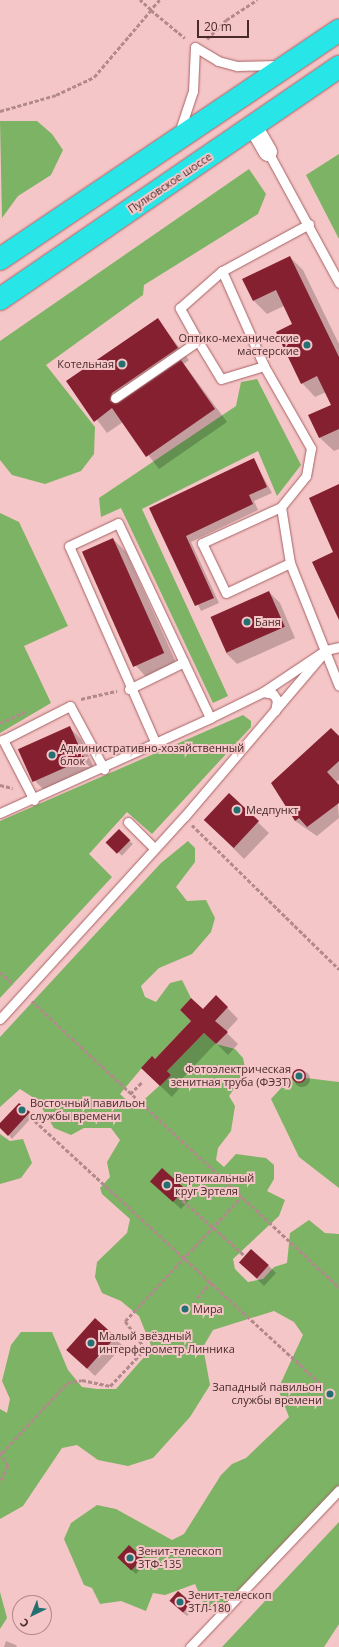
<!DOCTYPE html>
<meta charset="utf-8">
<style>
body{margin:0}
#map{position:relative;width:339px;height:1647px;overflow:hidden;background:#f5c6c7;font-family:"Open Sans",sans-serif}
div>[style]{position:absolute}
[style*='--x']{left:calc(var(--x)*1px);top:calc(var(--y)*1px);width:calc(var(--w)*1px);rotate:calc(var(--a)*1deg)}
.green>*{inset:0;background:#7cb364}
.shadow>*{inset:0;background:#0003;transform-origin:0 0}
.round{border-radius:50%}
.building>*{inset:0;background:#842030;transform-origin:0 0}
.path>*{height:2.5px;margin-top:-1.25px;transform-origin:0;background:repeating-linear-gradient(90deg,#b28a8b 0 4px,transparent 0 6px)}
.roads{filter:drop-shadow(0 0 1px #a76265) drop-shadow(0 0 1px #a76265)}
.lane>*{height:9px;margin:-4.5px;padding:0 4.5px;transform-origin:4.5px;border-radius:4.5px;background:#fff}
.street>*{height:18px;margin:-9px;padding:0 9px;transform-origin:9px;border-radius:9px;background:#fff}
.highway>*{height:22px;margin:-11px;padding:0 11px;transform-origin:11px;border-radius:11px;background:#28e5e8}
.dots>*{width:11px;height:11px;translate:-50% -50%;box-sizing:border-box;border:2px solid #f5c6c7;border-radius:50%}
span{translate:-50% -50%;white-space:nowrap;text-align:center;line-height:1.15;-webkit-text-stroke:4px #f5c6c7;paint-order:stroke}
.street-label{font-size:11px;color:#482a2b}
.poi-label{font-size:11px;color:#482a2b}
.right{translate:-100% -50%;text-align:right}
.left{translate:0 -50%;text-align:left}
.north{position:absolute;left:12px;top:1595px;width:40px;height:40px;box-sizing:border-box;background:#f5c6c7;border:1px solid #b08889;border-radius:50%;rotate:223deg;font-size:11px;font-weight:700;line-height:16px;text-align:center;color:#482a2b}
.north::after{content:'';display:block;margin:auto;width:14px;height:18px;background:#246f71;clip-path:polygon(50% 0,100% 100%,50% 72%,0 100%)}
.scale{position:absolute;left:197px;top:20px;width:52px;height:18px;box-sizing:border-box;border:2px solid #482a2b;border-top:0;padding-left:5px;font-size:12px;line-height:14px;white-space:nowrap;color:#482a2b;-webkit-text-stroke:3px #f5c6c7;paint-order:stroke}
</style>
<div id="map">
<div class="green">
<i style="clip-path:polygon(0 121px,37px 121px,52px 134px,63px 150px,51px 175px,18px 196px,2px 218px)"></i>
<i style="clip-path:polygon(339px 154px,339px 239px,306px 175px)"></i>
<i style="clip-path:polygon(249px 169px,266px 194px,258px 214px,144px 285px,143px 295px,46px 365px,95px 427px,94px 454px,81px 471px,45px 484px,12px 475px,0 460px,0 341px)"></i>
<i style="clip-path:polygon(257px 379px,301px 465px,277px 496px,258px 451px,142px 509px,228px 696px,213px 703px,121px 508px,101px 517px,99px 498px,236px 406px,241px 382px)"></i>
<i style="clip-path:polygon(0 513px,19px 522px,68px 626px,24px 646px,51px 703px,0 733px)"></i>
<i style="clip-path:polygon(243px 715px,251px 721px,251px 727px,152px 834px,127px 812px,89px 854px,112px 877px,0 998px,0 821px)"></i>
<i style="clip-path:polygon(188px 841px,195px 848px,195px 862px,176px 887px,187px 901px,206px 900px,215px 918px,211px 932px,192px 954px,159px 968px,141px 986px,145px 997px,156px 1002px,170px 983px,182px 980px,191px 998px,180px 1010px,191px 1021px,155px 1059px,151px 1057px,120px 1094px,135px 1108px,171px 1075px,167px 1071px,204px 1033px,216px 1044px,235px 1049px,243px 1058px,246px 1072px,229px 1096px,235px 1106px,231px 1131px,218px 1148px,216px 1160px,224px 1167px,236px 1154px,266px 1158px,274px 1165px,274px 1179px,267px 1191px,285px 1200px,279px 1216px,233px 1259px,235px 1269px,248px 1282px,263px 1279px,274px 1267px,287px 1263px,290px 1233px,309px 1220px,325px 1233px,339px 1234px,339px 1494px,234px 1608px,216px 1612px,205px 1607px,195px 1584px,165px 1595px,153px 1593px,146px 1611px,121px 1601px,100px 1604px,92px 1588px,84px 1585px,64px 1539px,71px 1523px,97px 1505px,116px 1509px,172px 1540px,184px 1534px,221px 1475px,232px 1464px,246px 1458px,289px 1417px,278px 1389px,303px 1335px,294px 1322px,274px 1311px,213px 1330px,203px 1347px,210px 1385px,190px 1417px,153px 1458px,128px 1466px,98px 1460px,77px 1445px,62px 1448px,23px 1506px,0 1519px,0 1409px,7px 1413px,10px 1399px,2px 1381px,11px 1345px,21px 1332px,52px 1332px,68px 1370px,82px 1387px,97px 1389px,116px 1389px,152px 1348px,139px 1316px,121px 1301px,102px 1293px,95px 1277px,97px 1262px,127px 1233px,130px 1219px,102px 1194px,100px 1188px,110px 1177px,107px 1162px,120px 1140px,111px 1128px,84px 1128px,71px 1135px,54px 1128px,37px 1100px,20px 1089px,0 1107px,0 1037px,161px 863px)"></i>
<i style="clip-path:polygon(293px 1075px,300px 1083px,306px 1078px,339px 1082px,339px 1188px,299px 1157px,271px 1099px)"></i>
<i style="clip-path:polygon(0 1134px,10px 1141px,23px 1139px,32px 1163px,21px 1178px,0 1184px)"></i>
<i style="clip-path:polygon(339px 1522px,339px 1624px,324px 1647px,222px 1647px)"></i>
<i style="clip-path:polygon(0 1592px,7px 1618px,0 1629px)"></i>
</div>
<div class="shadow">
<i style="clip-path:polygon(290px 257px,303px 270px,339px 344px,339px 449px,334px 451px,320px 438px,310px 416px,332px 405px,326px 392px,315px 397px,302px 383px,293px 324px,284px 306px,267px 314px,254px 301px)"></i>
<i style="clip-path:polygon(157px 319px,189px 360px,184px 364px,227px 422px,159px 469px,123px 422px,107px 433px,68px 381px)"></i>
<i style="clip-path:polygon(254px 460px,272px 493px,254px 501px,258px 510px,191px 542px,219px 603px,201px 611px,150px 508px)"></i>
<i style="clip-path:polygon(113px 539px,126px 552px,178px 667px,149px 680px,136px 666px)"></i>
<i style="clip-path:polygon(269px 592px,280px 603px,295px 638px,237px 664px,226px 653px)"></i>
<i style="clip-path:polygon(70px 728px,81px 739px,95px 770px,47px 793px,36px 782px,21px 752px)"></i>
<i style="clip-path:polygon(339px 737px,339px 780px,336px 782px,339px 818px,317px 836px,295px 821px)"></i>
<i style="clip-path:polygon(229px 794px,269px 833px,244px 859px,216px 831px)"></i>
<i style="left:119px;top:831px;width:19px;height:16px;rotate:43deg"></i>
<i style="clip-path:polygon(216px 996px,238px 1019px,226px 1032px,238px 1044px,228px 1055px,216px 1043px,178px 1083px,181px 1086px,172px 1097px,153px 1079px,155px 1061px)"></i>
<i class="round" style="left:294px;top:1071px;width:16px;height:16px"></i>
<i style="clip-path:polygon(19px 1104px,33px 1116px,12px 1139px,0 1124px)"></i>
<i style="clip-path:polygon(159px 1189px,184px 1189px,192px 1197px,181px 1209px)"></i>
<i style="clip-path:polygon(268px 1265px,276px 1273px,264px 1286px,248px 1270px)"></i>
<i style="clip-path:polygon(95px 1320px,123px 1346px,95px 1376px,75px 1357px)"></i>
<i style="clip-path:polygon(129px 1547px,146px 1562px,136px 1574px,123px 1562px)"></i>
<i style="clip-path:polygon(191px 1604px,195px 1608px,187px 1616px,174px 1605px)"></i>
<i style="clip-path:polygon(6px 1641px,16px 1645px,17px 1647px,4px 1647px)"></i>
</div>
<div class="building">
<i style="clip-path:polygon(290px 256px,339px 357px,339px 429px,319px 438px,308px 415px,331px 405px,317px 376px,301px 384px,276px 332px,292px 324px,276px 290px,253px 301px,242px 279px)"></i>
<i style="clip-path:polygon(158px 318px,178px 348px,112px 393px,110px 401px,118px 403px,181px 360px,215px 409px,146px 457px,112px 408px,94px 422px,66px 381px)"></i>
<i style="clip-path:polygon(254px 458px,267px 487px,249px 495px,253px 504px,186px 536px,214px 598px,195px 606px,149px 508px)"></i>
<i style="clip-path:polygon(339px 484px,339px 620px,312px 562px,333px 552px,309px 498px)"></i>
<i style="left:113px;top:538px;width:126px;height:34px;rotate:66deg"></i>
<i style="left:269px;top:591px;width:39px;height:64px;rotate:66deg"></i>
<i style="left:70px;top:726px;width:36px;height:57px;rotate:66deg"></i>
<i style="clip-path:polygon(331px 728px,339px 736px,339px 761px,327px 772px,339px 785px,339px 803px,307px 827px,299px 818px,295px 821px,271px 783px)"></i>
<i style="left:229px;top:793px;width:41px;height:37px;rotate:43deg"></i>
<i style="left:119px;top:829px;width:16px;height:19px;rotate:45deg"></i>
<i style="clip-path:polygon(216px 995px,228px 1007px,215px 1021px,228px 1032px,216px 1044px,204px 1033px,167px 1071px,171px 1075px,160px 1086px,141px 1068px,152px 1056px,155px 1059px,191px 1021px,180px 1010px,191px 998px,203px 1009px)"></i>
<i class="round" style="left:292px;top:1069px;width:14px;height:14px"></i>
<i style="clip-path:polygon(19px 1103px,30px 1112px,8px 1136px,0 1128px,0 1123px)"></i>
<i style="left:162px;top:1168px;width:31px;height:18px;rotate:42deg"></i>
<i style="left:251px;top:1249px;width:24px;height:18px;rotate:42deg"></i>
<i style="left:95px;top:1318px;width:28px;height:43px;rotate:42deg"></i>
<i style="left:129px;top:1545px;width:19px;height:17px;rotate:43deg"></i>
<i style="left:178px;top:1591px;width:18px;height:13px;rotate:41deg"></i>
</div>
<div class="path">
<i style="--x:160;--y:0;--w:13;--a:132"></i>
<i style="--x:151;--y:10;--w:44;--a:39.5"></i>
<i style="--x:207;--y:39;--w:27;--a:-45"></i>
<i style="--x:226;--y:20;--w:37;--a:-33"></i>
<i style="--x:0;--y:111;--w:58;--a:-15.9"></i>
<i style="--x:56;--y:95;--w:42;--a:-25.3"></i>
<i style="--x:94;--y:77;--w:88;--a:-49.6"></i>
<i style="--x:151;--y:10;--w:15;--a:-138"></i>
<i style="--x:81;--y:699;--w:37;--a:-13"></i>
<i style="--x:0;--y:723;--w:30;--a:-24"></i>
<i style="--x:0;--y:785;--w:13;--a:13"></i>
<i style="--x:192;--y:825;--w:206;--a:44.4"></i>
<i style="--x:0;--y:972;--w:18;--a:41"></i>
<i style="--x:32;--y:1001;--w:420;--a:43"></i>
<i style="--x:130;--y:1094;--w:17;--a:-45"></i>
<i style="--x:35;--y:1121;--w:386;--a:42.6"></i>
<i style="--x:178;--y:1196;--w:90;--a:41.8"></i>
<i style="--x:197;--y:1298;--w:21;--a:-49"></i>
<i style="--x:0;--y:1452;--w:16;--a:60"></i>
<i style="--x:8;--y:1466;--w:19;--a:115"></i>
<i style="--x:2;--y:1453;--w:96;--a:-47.1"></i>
<i style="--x:67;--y:1383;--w:15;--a:-11"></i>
<i style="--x:82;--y:1380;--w:29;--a:12"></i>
<i style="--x:110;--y:1386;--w:51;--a:-46.6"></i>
<i style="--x:145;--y:1349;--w:34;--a:-126"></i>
<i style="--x:125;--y:1321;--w:170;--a:-46.9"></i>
</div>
<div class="roads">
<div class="lane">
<i style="--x:179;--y:133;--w:44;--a:-71.6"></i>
<i style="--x:193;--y:91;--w:44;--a:-87.4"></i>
<i style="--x:195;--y:47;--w:27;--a:31"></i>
<i style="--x:218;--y:61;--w:20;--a:15"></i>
<i style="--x:237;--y:66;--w:41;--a:-1.4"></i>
<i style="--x:268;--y:152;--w:149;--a:61.5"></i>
<i style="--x:309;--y:224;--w:99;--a:151.6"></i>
<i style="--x:222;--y:271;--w:104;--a:66.1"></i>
<i style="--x:264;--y:366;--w:95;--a:60.2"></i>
<i style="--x:311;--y:448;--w:28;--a:100"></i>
<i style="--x:306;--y:476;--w:40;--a:129"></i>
<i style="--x:281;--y:507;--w:57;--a:80.9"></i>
<i style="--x:290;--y:563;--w:132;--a:68.3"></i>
<i style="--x:198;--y:341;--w:38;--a:-119"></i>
<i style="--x:180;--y:308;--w:56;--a:-41.4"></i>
<i style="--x:115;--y:398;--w:101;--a:-34.5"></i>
<i style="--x:198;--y:341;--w:44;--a:58.8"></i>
<i style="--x:221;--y:379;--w:45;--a:-16.8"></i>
<i style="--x:281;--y:507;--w:87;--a:155.5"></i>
<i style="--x:202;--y:543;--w:55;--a:64.4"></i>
<i style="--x:226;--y:593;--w:71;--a:-25.1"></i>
<i style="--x:129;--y:689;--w:61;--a:-26.1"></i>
<i style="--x:263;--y:692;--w:10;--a:11"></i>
<i style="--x:273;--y:694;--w:7;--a:56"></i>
<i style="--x:277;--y:700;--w:11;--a:100"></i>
<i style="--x:156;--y:744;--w:216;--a:-113.7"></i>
<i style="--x:69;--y:546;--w:54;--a:-25.1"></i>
<i style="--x:118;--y:523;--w:216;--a:64.7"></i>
<i style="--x:34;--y:800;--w:68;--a:-117.3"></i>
<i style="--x:3;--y:740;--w:75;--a:-26.9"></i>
<i style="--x:70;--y:706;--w:72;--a:61.6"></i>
<i style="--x:0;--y:813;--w:230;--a:-24.3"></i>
<i style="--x:210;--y:718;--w:59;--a:-26.1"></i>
<i style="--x:263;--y:692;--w:76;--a:-33.7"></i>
<i style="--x:326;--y:650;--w:13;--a:-13"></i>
<i style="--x:128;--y:822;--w:37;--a:45"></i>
<i style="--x:0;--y:1019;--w:273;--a:-47.7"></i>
<i style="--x:184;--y:817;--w:219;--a:-49.6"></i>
<i style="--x:190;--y:1647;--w:216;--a:-46.5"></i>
</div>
<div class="street">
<i style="--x:253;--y:126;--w:30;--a:60"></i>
</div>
<div class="highway">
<i style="--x:0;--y:259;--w:409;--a:-34"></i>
<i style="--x:0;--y:299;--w:411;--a:-34.4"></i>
</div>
</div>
<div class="dots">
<i style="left:307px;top:345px;background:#246f71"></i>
<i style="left:122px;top:364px;background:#246f71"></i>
<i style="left:247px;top:622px;background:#246f71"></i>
<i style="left:52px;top:755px;background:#246f71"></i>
<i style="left:237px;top:810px;background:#246f71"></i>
<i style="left:299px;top:1076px;background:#246f71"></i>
<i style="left:22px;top:1110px;background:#246f71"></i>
<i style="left:167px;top:1185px;background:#246f71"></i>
<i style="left:185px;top:1309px;background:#246f71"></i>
<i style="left:91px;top:1343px;background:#246f71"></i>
<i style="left:330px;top:1394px;background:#246f71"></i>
<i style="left:130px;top:1558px;background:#246f71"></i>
<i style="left:180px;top:1602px;background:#246f71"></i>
</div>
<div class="street-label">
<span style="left:170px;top:183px;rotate:-34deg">Пулковское шоссе</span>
</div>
<div class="poi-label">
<span class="right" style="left:299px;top:345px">Оптико-механические<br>мастерские</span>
<span class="right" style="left:114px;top:364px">Котельная</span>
<span class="left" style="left:255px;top:622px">Баня</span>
<span class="left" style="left:60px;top:755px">Административно-хозяйственный<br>блок</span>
<span class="left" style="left:246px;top:810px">Медпункт</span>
<span class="right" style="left:291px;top:1076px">Фотоэлектрическая<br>зенитная труба (ФЭЗТ)</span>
<span class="left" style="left:30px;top:1110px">Восточный павильон<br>службы времени</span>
<span class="left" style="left:175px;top:1185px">Вертикальный<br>круг Эртеля</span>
<span class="left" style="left:193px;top:1309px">Мира</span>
<span class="left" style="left:99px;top:1343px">Малый звёздный<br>интерферометр Линника</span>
<span class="right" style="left:322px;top:1394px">Западный павильон<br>службы времени</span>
<span class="left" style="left:138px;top:1558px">Зенит-телескоп<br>ЗТФ-135</span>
<span class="left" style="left:188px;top:1602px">Зенит-телескоп<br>ЗТЛ-180</span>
</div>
<div class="north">С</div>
<div class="scale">20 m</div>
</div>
